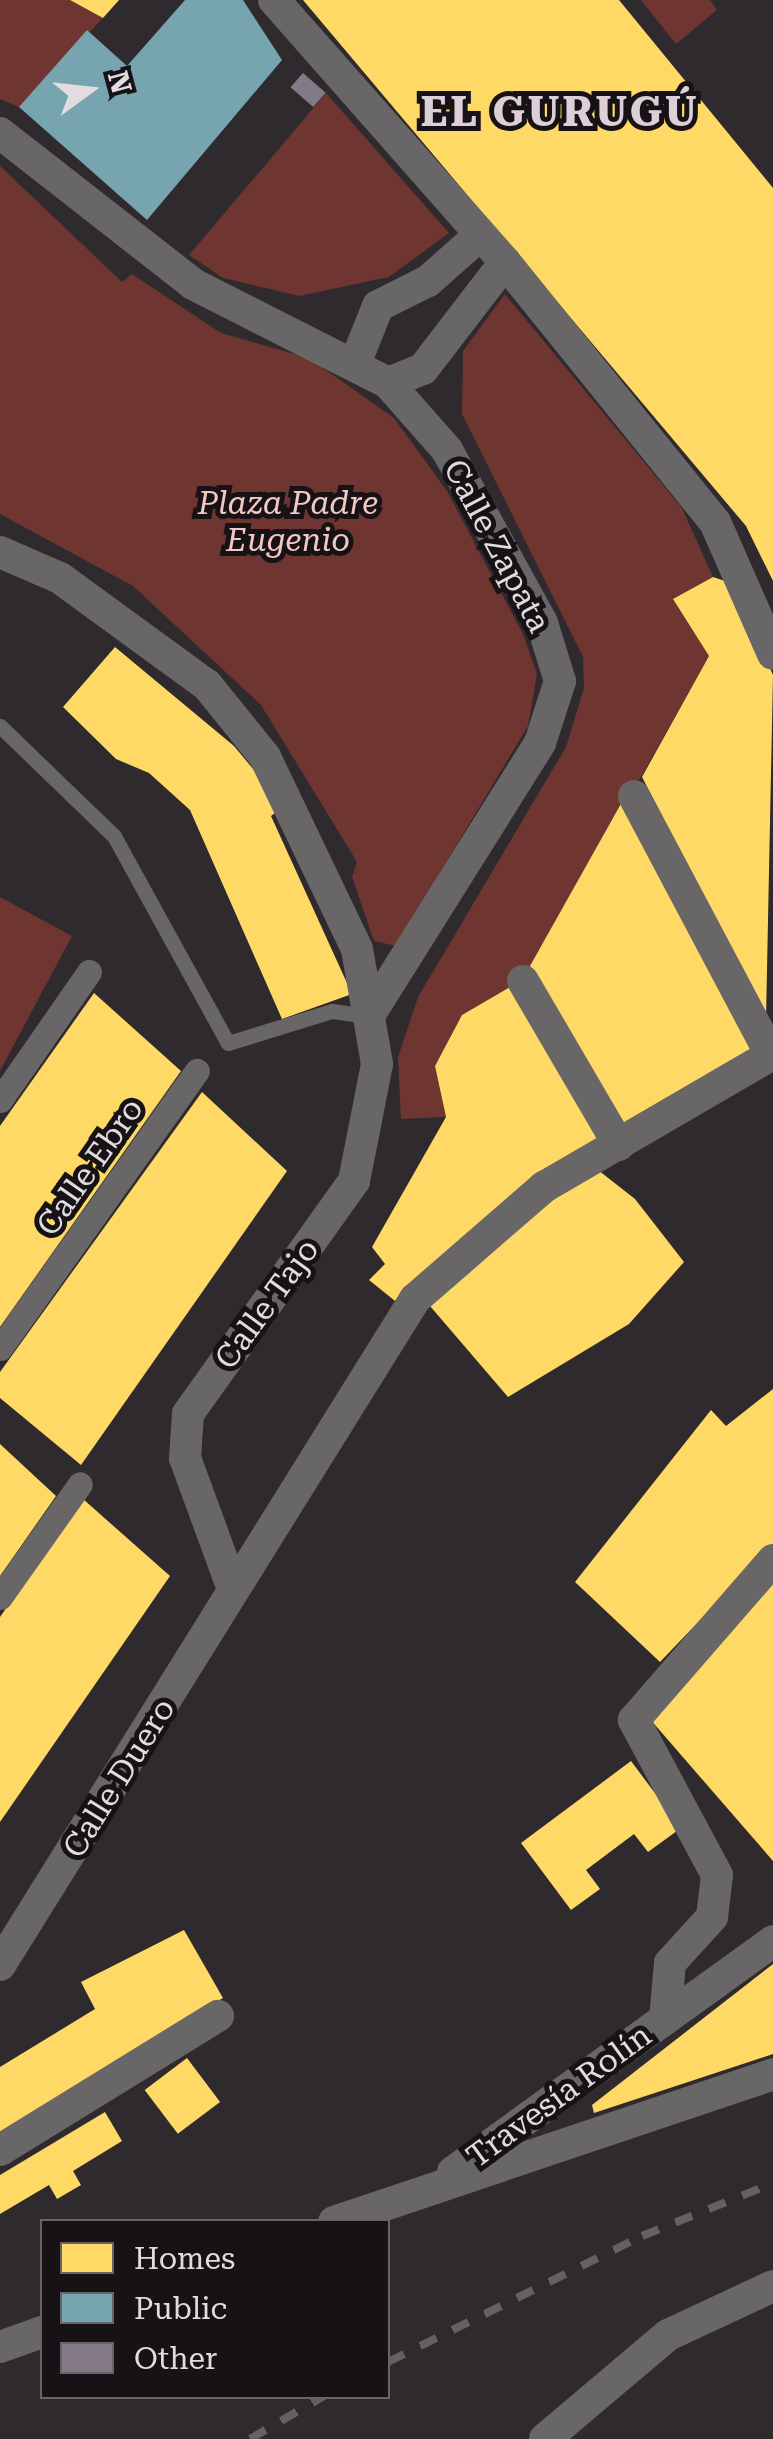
<!DOCTYPE html>
<meta charset="utf-8">
<style>
body{margin:0}
#map{position:relative;width:773px;height:2439px;overflow:hidden;background:#2f2a2d;font-family:"Roboto Serif",serif}
div>[style]{position:absolute}
[style*='--x']{left:calc(var(--x)*1px);top:calc(var(--y)*1px);width:calc(var(--w)*1px);rotate:calc(var(--a)*1deg)}
.green>*{inset:0;background:#6e3531}
.homes>*{inset:0;background:#ffd966;transform-origin:0 0}
.public>*{inset:0;background:#76a5af}
.building>*{inset:0;background:#847986;transform-origin:0 0}
.service>*{height:15px;margin:-7.5px;padding:0 7.5px;transform-origin:7.5px;border-radius:7.5px;background:#696667}
.pedestrian>*{height:25px;margin:-12.5px;padding:0 12.5px;transform-origin:12.5px;border-radius:12.5px;background:#696667}
.minor>*{height:32px;margin:-16px;padding:0 16px;transform-origin:16px;border-radius:16px;background:#696667}
.rail>*{height:8px;margin-top:-4px;transform-origin:0;background:repeating-linear-gradient(90deg,#646063 0 18px,transparent 0 36px)}
span{translate:-50% -50%;white-space:nowrap;text-align:center;line-height:1.15;-webkit-text-stroke:10px #161215;paint-order:stroke}
.park-label{font-size:32px;color:#f3c7c2;font-style:italic}
.street-label{font-size:32px;color:#e2dce0}
.district-label{font-size:42px;color:#dccfd7;font-weight:700;letter-spacing:2.5px}
.legend{position:absolute;left:40px;top:2219px;width:350px;height:180px;box-sizing:border-box;background:#161215;border:2px solid #686366;margin:0;padding:12px 18px;list-style:none;font-size:30px;color:#e2dce0}
.legend li{display:flex;align-items:center;gap:20px;height:50px}
.legend b{width:50px;border:2px solid #686366}
.north{position:absolute;left:40px;top:40px;width:100px;height:100px;-webkit-text-stroke:8px #161215;paint-order:stroke;rotate:75deg;font-size:28px;font-weight:700;line-height:40px;text-align:center;color:#e2dce0}
.north::after{content:'';display:block;margin:auto;width:35px;height:45px;background:#e2dce0;clip-path:polygon(50% 0,100% 100%,50% 72%,0 100%)}
</style>
<div id="map">
<div class="green">
<i style="clip-path:polygon(0 0,70px 0,103px 18px,19px 107px,0 99px)"></i>
<i style="clip-path:polygon(641px 0,710px 0,717px 10px,676px 44px)"></i>
<i style="clip-path:polygon(326px 93px,449px 233px,389px 277px,299px 296px,223px 278px,189px 255px)"></i>
<i style="clip-path:polygon(0 166px,122px 282px,132px 274px,221px 333px,309px 358px,394px 418px,447px 491px,523px 634px,537px 674px,528px 726px,396px 946px,374px 941px,352px 877px,357px 862px,261px 705px,133px 586px,0 514px)"></i>
<i style="clip-path:polygon(505px 294px,682px 508px,713px 577px,673px 599px,709px 656px,529px 976px,462px 1015px,435px 1066px,446px 1117px,401px 1119px,398px 1057px,418px 997px,566px 747px,584px 688px,583px 657px,462px 414px,463px 351px)"></i>
<i style="clip-path:polygon(0 897px,72px 936px,0 1071px)"></i>
</div>
<div class="homes">
<i style="clip-path:polygon(70px 0,119px 0,103px 18px)"></i>
<i style="clip-path:polygon(303px 0,619px 0,773px 188px,773px 581px,746px 526px)"></i>
<i style="clip-path:polygon(713px 577px,734px 584px,773px 675px,766px 1019px,642px 777px,709px 656px,673px 599px)"></i>
<i style="clip-path:polygon(115px 647px,234px 746px,284px 806px,271px 816px,352px 994px,282px 1019px,190px 810px,149px 773px,116px 759px,63px 707px)"></i>
<i style="clip-path:polygon(622px 802px,755px 1057px,623px 1133px,530px 966px)"></i>
<i style="clip-path:polygon(529px 976px,630px 1149px,518px 1201px,400px 1305px,369px 1280px,385px 1264px,372px 1247px,446px 1117px,435px 1066px,462px 1015px)"></i>
<i style="clip-path:polygon(94px 993px,181px 1071px,0 1327px,0 1126px)"></i>
<i style="clip-path:polygon(202px 1092px,287px 1171px,81px 1465px,0 1398px,0 1372px)"></i>
<i style="clip-path:polygon(598px 1170px,635px 1199px,684px 1262px,629px 1324px,508px 1397px,430px 1306px,537px 1206px)"></i>
<i style="clip-path:polygon(773px 1389px,773px 1544px,660px 1662px,575px 1582px,711px 1410px,726px 1426px)"></i>
<i style="clip-path:polygon(0 1444px,56px 1496px,0 1576px)"></i>
<i style="clip-path:polygon(83px 1499px,170px 1576px,0 1822px,0 1617px)"></i>
<i style="clip-path:polygon(773px 1581px,773px 1861px,649px 1718px)"></i>
<i style="clip-path:polygon(631px 1761px,681px 1828px,648px 1852px,634px 1834px,586px 1870px,600px 1889px,571px 1910px,521px 1843px)"></i>
<i style="clip-path:polygon(184px 1930px,223px 1998px,0 2132px,0 2067px,95px 2009px,81px 1982px)"></i>
<i style="clip-path:polygon(773px 1964px,773px 2054px,594px 2113px,592px 2105px)"></i>
<i style="left:187px;top:2058px;width:55px;height:53px;rotate:53deg"></i>
<i style="clip-path:polygon(105px 2112px,122px 2141px,73px 2171px,81px 2185px,57px 2199px,49px 2185px,0 2214px,0 2175px)"></i>
</div>
<div class="public">
<i style="clip-path:polygon(185px 0,243px 0,282px 60px,147px 220px,19px 107px,87px 30px,127px 66px)"></i>
</div>
<div class="building">
<i style="left:303px;top:73px;width:30px;height:19px;rotate:41deg"></i>
</div>
<div class="service">
<i style="--x:0;--y:726;--w:158;--a:44"></i>
<i style="--x:114;--y:836;--w:236;--a:61.2"></i>
<i style="--x:228;--y:1043;--w:109;--a:-17.1"></i>
<i style="--x:332;--y:1011;--w:37;--a:8"></i>
</div>
<div class="pedestrian">
<i style="--x:0;--y:1100;--w:156;--a:-55.2"></i>
<i style="--x:0;--y:1348;--w:340;--a:-54.6"></i>
<i style="--x:0;--y:1597;--w:138;--a:-54.7"></i>
</div>
<div class="minor">
<i style="--x:274;--y:0;--w:349;--a:48.6"></i>
<i style="--x:505;--y:262;--w:334;--a:51.1"></i>
<i style="--x:715;--y:522;--w:144;--a:66.3"></i>
<i style="--x:0;--y:133;--w:245;--a:38"></i>
<i style="--x:193;--y:284;--w:219;--a:26.9"></i>
<i style="--x:388;--y:383;--w:89;--a:48.6"></i>
<i style="--x:447;--y:450;--w:197;--a:61.2"></i>
<i style="--x:542;--y:623;--w:61;--a:72.8"></i>
<i style="--x:560;--y:681;--w:65;--a:107.9"></i>
<i style="--x:540;--y:743;--w:322;--a:122.1"></i>
<i style="--x:356;--y:361;--w:59;--a:-68.2"></i>
<i style="--x:378;--y:306;--w:56;--a:-26.6"></i>
<i style="--x:428;--y:281;--w:69;--a:-41.5"></i>
<i style="--x:388;--y:383;--w:38;--a:-22"></i>
<i style="--x:423;--y:369;--w:135;--a:-52.5"></i>
<i style="--x:0;--y:552;--w:65;--a:23.4"></i>
<i style="--x:60;--y:578;--w:182;--a:36.1"></i>
<i style="--x:207;--y:685;--w:92;--a:51.1"></i>
<i style="--x:265;--y:757;--w:213;--a:64.4"></i>
<i style="--x:357;--y:949;--w:117;--a:80.1"></i>
<i style="--x:377;--y:1064;--w:119;--a:101.1"></i>
<i style="--x:354;--y:1181;--w:286;--a:125.5"></i>
<i style="--x:188;--y:1414;--w:44;--a:93.9"></i>
<i style="--x:185;--y:1458;--w:140;--a:69.9"></i>
<i style="--x:523;--y:981;--w:190;--a:59.7"></i>
<i style="--x:0;--y:1965;--w:785;--a:-58.07"></i>
<i style="--x:415;--y:1299;--w:171;--a:-41"></i>
<i style="--x:544;--y:1187;--w:263;--a:-30.2"></i>
<i style="--x:771;--y:1055;--w:293;--a:-117.9"></i>
<i style="--x:665;--y:2019;--w:56;--a:-84.9"></i>
<i style="--x:670;--y:1963;--w:62;--a:-47.6"></i>
<i style="--x:712;--y:1917;--w:42;--a:-83.2"></i>
<i style="--x:717;--y:1875;--w:176;--a:-118.2"></i>
<i style="--x:634;--y:1720;--w:212;--a:-49"></i>
<i style="--x:0;--y:2150;--w:256;--a:-31.6"></i>
<i style="--x:453;--y:2172;--w:395;--a:-35.8"></i>
<i style="--x:334;--y:2222;--w:463;--a:-18.6"></i>
<i style="--x:0;--y:2347;--w:45;--a:-19.7"></i>
<i style="--x:545;--y:2439;--w:161;--a:-40.2"></i>
<i style="--x:668;--y:2335;--w:116;--a:-25"></i>
</div>
<div class="rail">
<i style="--x:388;--y:2362;--w:284;--a:-26.4"></i>
<i style="--x:642;--y:2236;--w:141;--a:-22"></i>
<i style="--x:250;--y:2439;--w:86;--a:-30.2"></i>
</div>
<div class="park-label">
<span style="left:288px;top:522px">Plaza Padre<br>Eugenio</span>
</div>
<div class="street-label">
<span style="left:497px;top:546px;rotate:62deg">Calle Zapata</span>
<span style="left:90px;top:1167px;rotate:-55deg">Calle Ebro</span>
<span style="left:267px;top:1304px;rotate:-54deg">Calle Tajo</span>
<span style="left:119px;top:1778px;rotate:-58deg">Calle Duero</span>
<span style="left:559px;top:2096px;rotate:-36deg">Travesía Rolín</span>
</div>
<div class="district-label">
<span style="left:560px;top:112px">EL GURUGÚ</span>
</div>
<ul class="legend">
<li><b style="height:28px;background:#ffd966"></b>Homes</li>
<li><b style="height:28px;background:#76a5af"></b>Public</li>
<li><b style="height:28px;background:#847986"></b>Other</li>
</ul>
<div class="north">N</div>
</div>
